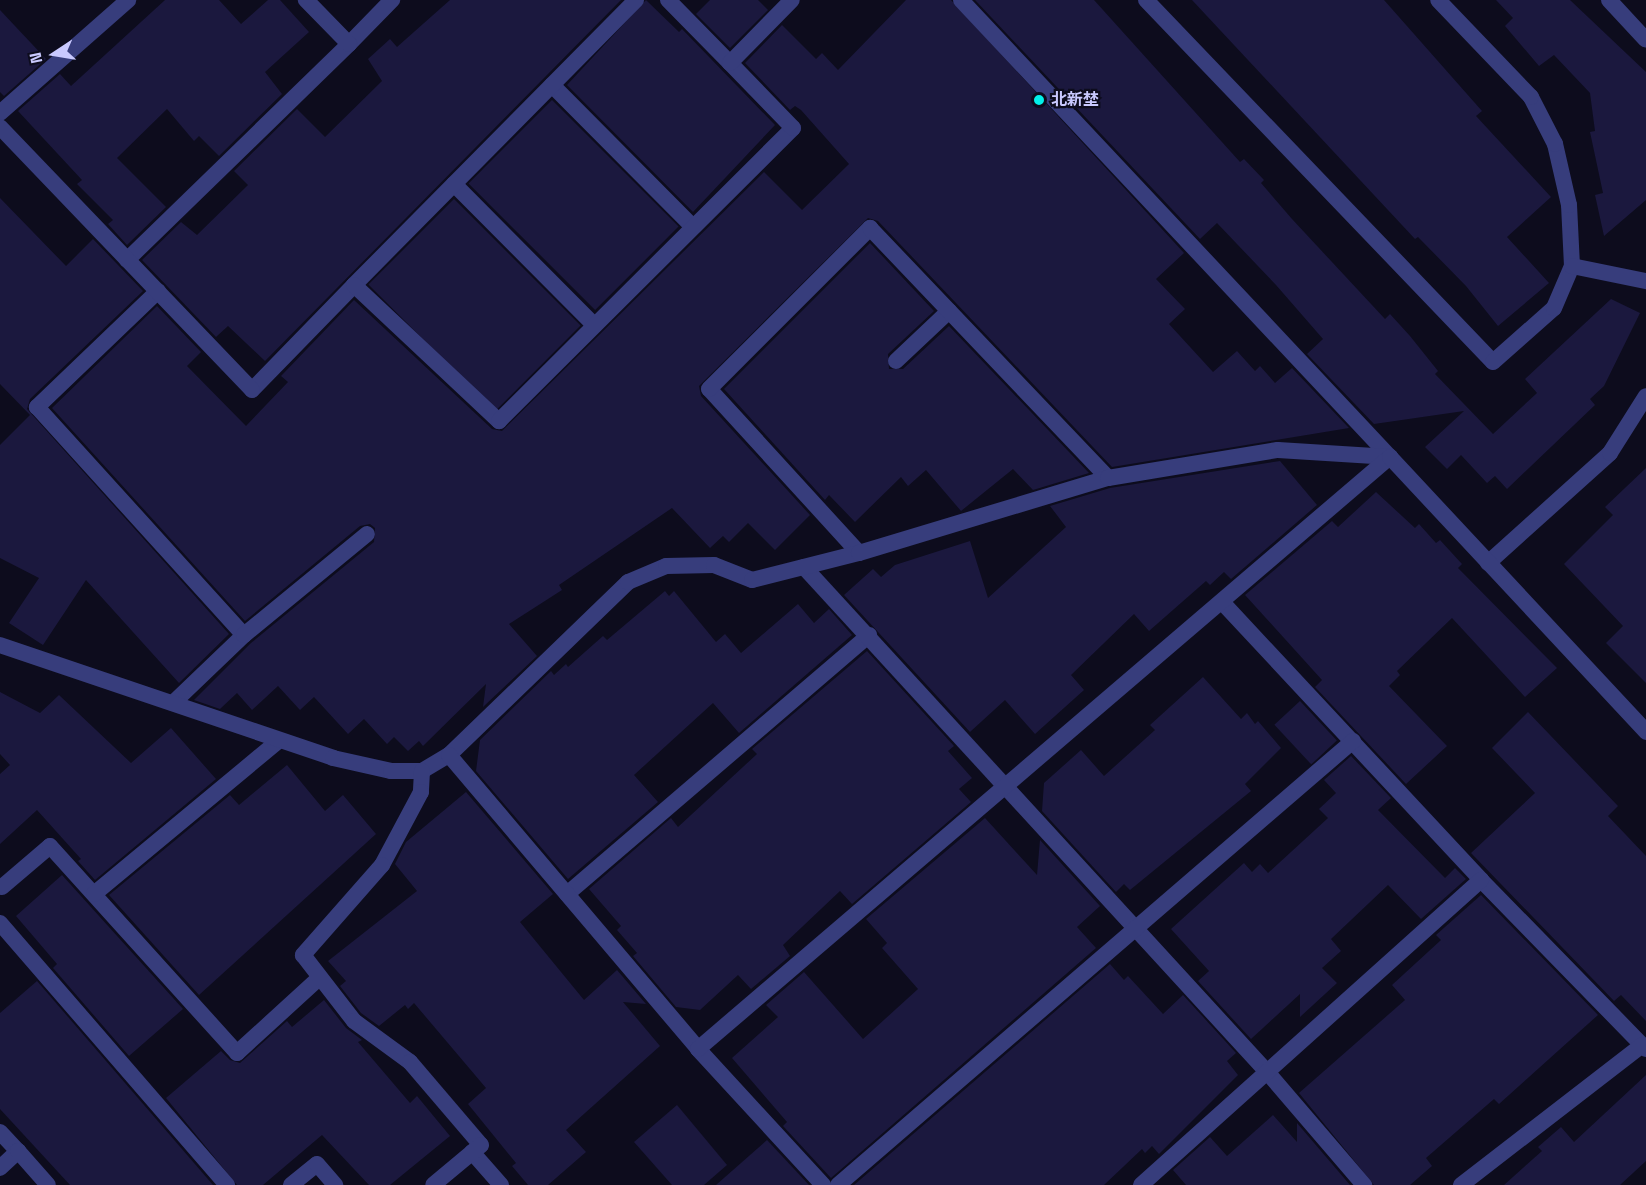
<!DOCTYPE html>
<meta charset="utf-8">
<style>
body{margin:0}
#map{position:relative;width:1646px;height:1185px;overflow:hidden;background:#0d0c1d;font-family:"Space Grotesk","Noto Sans JP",sans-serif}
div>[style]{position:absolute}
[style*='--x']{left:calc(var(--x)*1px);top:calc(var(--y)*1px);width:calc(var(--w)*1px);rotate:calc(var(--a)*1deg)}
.building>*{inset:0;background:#1b183e;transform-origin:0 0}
.service>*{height:16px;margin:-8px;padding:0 8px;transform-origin:8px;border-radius:8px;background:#373d7c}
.minor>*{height:16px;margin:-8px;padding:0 8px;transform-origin:8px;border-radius:8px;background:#373d7c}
.tertiary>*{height:16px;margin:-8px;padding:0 8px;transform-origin:8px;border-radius:8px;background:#373d7c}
.dots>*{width:16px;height:16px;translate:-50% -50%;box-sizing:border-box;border:3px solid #0d0c1d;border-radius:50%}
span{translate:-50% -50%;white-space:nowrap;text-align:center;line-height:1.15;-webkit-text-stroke:4.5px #0d0c1d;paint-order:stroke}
.poi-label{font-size:16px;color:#c9c9fe;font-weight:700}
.left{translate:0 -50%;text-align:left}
.north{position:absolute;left:24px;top:24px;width:60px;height:60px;-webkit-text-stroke:4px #0d0c1d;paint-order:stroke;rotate:258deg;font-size:16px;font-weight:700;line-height:24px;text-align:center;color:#c9c9fe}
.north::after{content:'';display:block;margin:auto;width:21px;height:27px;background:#c9c9fe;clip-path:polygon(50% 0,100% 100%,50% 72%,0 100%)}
</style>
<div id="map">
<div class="building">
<i style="clip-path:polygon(165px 0,219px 0,241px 24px,268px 0,280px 0,309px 32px,265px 72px,282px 94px,219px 156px,199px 136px,194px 141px,167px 109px,117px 158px,166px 207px,127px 245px,108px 224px,113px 220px,77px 184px,82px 180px,18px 111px,60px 74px,71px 86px)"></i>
<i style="clip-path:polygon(450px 0,621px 0,265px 361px,228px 326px,216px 337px,142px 260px,181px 222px,197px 235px,248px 185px,234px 171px,297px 109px,325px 137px,382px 81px,368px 59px,390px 39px,397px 47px)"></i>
<i style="clip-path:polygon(646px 0,679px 32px,682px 29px,775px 125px,693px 212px,567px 85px)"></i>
<i style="clip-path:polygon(710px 0,758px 0,768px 10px,730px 48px,696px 14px)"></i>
<i style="clip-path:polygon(906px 0,951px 0,1184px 253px,1156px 279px,1185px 309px,1169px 324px,1213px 372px,1237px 351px,1255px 371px,1260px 366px,1275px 383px,1292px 368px,1349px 428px,1112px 467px,878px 221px,868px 218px,699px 386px,701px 396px,810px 515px,775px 550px,748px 523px,729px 542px,723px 536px,710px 548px,672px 508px,559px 585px,562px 590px,509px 624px,537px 656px,483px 707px,486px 684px,423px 746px,419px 741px,408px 751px,394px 737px,387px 744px,364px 719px,348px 734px,314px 697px,300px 710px,278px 686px,252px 710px,237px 693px,220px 709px,194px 700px,251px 643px,374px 542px,375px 528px,370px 524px,360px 526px,245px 621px,52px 408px,157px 306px,201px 352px,187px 366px,246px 426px,288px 382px,281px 376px,354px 300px,492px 429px,502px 431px,764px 172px,802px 210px,849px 164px,801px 110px,795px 106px,790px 110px,745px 63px,782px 25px,816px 59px,822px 53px,838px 70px)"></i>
<i style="clip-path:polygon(975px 0,1094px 0,1240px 162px,1244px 159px,1264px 180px,1261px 183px,1292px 219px,1385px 319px,1390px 314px,1410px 336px,1438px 371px,1435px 374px,1493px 434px,1537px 393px,1525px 379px,1611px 299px,1640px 313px,1604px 386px,1590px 399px,1595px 405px,1507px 489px,1495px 476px,1487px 483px,1461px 455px,1447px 469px,1425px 447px,1464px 411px,1374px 424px,1307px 354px,1323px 339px,1276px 285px,1217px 223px,1200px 239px)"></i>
<i style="clip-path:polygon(1192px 0,1384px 0,1482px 111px,1476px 116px,1551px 197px,1507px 237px,1549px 283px,1498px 326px,1466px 286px,1418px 237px,1415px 239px)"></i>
<i style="clip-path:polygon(1496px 0,1570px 0,1646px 72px,1646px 200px,1604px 236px,1595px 195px,1603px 193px,1590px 132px,1595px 131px,1590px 93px,1554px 55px,1539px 66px,1505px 26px,1513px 18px)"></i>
<i style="clip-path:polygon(0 10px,46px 59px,4px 96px,0 92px)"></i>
<i style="left:552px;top:100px;width:179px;height:118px;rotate:45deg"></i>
<i style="clip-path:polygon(0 198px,66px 266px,93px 239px,143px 291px,30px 399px,27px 409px,229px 634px,179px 683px,86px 580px,43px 645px,9px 623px,39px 578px,0 558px,0 445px,30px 415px,0 384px)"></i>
<i style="left:454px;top:199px;width:179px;height:121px;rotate:45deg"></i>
<i style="clip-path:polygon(870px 243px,934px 311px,888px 354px,889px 369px,903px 369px,949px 326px,1089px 473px,1033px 490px,1013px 469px,961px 511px,926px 470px,908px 486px,901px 477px,855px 522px,829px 495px,825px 500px,724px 389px)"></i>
<i style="clip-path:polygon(1280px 461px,1317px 505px,1231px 579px,1224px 572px,1210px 585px,1206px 581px,1149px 631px,1134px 614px,1071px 675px,1084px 690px,1035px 734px,1005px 700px,970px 732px,844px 595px,873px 569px,881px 577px,895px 565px,970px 541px,988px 598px,1066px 527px,1050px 506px,1110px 488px)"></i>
<i style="clip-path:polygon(1646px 468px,1646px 683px,1606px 643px,1623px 626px,1564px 564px,1613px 515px,1605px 507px)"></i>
<i style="clip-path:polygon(1376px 492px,1415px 528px,1419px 524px,1436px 543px,1440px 540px,1462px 564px,1458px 568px,1557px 668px,1525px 697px,1452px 618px,1397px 671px,1400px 675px,1389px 686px,1447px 746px,1406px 784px,1315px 687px,1322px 680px,1245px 595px,1332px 521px,1338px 527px)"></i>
<i style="clip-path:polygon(665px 591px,669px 596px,674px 591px,716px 642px,725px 634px,741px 653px,798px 604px,814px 623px,829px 609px,852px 635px,739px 733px,713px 703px,634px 775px,658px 802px,568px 879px,476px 771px,480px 740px,551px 671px,554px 675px,566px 664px,568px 667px,603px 636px,607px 640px)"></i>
<i style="clip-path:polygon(867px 651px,954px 746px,948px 751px,972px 778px,959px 789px,971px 802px,852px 904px,840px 891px,783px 945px,790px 956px,751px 989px,738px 975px,700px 1010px,676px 1007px,633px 956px,637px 953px,617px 930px,621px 926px,589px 889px,671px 818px,678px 827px,757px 754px,752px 749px)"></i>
<i style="clip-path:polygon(1203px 677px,1241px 719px,1247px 713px,1255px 724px,1258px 721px,1281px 748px,1245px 784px,1251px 791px,1130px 890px,1124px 884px,1116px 892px,1042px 811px,1044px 783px,1081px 750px,1104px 776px,1155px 730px,1150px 725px)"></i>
<i style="clip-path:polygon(0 692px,40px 713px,59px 695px,131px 763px,171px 728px,216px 779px,95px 880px,78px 861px,81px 859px,37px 810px,0 844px,0 774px,10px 765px,0 754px)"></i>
<i style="left:1300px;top:701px;width:54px;height:35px;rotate:47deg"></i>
<i style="clip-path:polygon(1528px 712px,1618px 806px,1608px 816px,1646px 856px,1646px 1021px,1621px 995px,1614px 1001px,1471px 853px,1535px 793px,1492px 748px)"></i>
<i style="clip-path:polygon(1351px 756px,1391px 798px,1378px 810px,1445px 878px,1455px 868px,1466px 879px,1421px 919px,1388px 885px,1331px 939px,1341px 951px,1322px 968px,1337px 983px,1300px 1017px,1300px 994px,1251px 1039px,1198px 981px,1209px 971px,1171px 929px,1244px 863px,1252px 872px,1260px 864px,1268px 873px,1328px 818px,1319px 809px,1336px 793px,1324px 780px)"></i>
<i style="clip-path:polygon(287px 765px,325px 811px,343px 795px,376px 834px,199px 995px,109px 895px,230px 795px,239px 805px)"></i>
<i style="clip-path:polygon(466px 792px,553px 894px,520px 922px,584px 1000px,617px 970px,646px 1004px,623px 1002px,660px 1046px,566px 1130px,586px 1152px,548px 1185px,528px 1185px,512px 1166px,516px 1163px,468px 1104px,486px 1088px,414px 1003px,408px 1009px,405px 1005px,379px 1026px,361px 1013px,340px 986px,346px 981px,328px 961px,417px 891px,395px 864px,406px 842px)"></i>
<i style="clip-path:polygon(985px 818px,1037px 875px,1040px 840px,1100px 906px,1077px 927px,1096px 948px,831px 1178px,783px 1126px,787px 1122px,732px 1058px,778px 1017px,766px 1005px,804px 972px,863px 1039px,918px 989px,882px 948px,887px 943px,866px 919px)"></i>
<i style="clip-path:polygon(62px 875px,183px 1009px,129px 1056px,53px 968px,57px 964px,16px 916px)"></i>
<i style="clip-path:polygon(1481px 895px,1598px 1015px,1499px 1104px,1494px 1099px,1426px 1158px,1432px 1166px,1410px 1185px,1374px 1185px,1299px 1093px,1405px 1000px,1392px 985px,1441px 940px,1436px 935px)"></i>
<i style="clip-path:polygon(1110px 964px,1124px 980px,1128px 976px,1163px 1014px,1183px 995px,1236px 1053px,1227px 1061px,1238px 1075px,1159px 1154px,1152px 1146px,1145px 1153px,1142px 1149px,1104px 1185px,854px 1185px)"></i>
<i style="clip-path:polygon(37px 981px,213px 1185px,70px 1185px,0 1109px,0 1013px)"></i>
<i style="clip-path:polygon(324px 1000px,346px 1028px,362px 1040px,358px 1042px,410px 1103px,417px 1096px,450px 1136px,390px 1185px,369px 1185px,322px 1135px,263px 1185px,237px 1185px,166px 1098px,221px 1051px,230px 1060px,240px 1063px,287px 1021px,292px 1027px)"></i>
<i style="clip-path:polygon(1646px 1075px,1646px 1161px,1620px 1185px,1504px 1185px,1542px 1151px,1538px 1147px,1561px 1127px,1574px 1142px)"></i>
<i style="clip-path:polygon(677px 1105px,727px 1165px,704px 1185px,672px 1185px,634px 1142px)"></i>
<i style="clip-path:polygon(1273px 1115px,1297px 1142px,1297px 1123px,1350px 1185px,1186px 1185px,1173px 1170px,1210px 1137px,1227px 1156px)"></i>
<i style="clip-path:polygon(767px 1140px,809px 1185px,716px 1185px)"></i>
</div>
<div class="service">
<i style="--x:668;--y:0;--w:88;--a:45.5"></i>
<i style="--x:349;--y:44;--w:62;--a:-45.7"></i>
<i style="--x:552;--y:85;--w:200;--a:45.2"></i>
<i style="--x:0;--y:113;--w:171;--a:-41.4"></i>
<i style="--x:454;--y:184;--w:199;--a:45.2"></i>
<i style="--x:127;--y:260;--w:310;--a:-44.2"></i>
<i style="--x:349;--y:44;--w:62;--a:-134.3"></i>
<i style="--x:354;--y:285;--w:401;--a:-45.3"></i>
<i style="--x:158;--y:291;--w:168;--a:136.2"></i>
<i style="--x:37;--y:407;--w:308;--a:47.8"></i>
<i style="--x:896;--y:361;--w:73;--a:-43.3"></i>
<i style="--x:252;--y:390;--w:146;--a:-45.8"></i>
<i style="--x:354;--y:285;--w:199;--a:43.2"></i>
<i style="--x:499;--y:421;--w:415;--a:-44.9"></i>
<i style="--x:793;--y:128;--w:91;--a:-134.1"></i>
<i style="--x:730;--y:63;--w:88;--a:-45.5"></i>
<i style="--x:859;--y:553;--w:222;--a:-132.4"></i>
<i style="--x:709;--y:389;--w:228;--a:-45"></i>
<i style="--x:870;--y:228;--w:345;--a:46.4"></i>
<i style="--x:173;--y:703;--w:98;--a:-43.8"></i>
<i style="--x:244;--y:635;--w:159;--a:-39.4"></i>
<i style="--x:2;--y:887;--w:63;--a:-40.5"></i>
<i style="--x:50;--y:846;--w:279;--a:47.9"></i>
<i style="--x:237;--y:1053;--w:111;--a:-42.4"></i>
<i style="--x:94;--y:894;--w:239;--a:-39.7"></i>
<i style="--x:567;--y:894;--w:398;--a:-40.6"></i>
<i style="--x:0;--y:923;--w:347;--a:49.1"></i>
<i style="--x:0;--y:1132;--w:26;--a:47"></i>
<i style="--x:472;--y:1152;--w:44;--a:48.7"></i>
<i style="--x:0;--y:1168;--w:25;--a:-43"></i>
<i style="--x:18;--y:1151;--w:45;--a:48.6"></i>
</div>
<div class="minor">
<i style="--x:961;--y:0;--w:627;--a:46.81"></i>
<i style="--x:1146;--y:0;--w:501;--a:46.21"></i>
<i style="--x:1493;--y:362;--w:81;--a:-41.5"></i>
<i style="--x:1554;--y:308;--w:46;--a:-66.8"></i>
<i style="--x:1572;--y:266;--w:61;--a:-92.8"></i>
<i style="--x:1569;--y:205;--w:63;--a:-102.9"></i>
<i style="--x:1555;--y:144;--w:53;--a:-117.1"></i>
<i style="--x:1531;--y:97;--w:134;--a:-133.8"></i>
<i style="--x:1609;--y:0;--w:54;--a:47.2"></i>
<i style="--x:0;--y:127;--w:364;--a:46.2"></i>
<i style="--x:1572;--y:266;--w:76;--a:11.5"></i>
<i style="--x:1488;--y:563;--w:164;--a:-42"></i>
<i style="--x:1610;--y:453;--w:67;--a:-57.7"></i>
<i style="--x:804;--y:567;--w:687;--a:47.48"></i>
<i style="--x:1268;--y:1073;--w:148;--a:49.4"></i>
<i style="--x:1222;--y:602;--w:380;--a:47"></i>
<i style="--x:1481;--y:880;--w:236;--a:45.7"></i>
<i style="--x:0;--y:645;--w:352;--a:18.7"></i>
<i style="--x:333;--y:758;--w:59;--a:12.6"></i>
<i style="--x:391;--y:771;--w:31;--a:0"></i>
<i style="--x:422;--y:771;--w:31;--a:-31"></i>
<i style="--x:449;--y:755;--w:249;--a:-44"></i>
<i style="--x:628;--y:582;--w:41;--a:-22.8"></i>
<i style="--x:666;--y:566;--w:48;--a:-1.2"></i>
<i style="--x:714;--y:565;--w:41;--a:21.5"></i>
<i style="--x:752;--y:580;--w:110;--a:-14.2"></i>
<i style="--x:859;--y:553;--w:260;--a:-16.8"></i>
<i style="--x:1108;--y:478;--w:172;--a:-9.4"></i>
<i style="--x:1278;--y:450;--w:112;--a:3.6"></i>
<i style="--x:449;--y:755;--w:385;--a:49.7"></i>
<i style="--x:698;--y:1049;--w:185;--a:47.4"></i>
<i style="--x:422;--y:771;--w:21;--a:93"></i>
<i style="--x:421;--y:792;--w:83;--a:118.1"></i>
<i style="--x:382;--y:865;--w:120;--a:131.3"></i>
<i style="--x:303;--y:955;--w:83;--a:52.3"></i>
<i style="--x:354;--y:1021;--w:69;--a:36.2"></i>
<i style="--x:410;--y:1062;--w:109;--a:49.5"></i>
<i style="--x:481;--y:1145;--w:62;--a:140.2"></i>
<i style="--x:698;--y:1049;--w:911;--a:-40.55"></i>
<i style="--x:291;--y:1185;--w:33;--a:-39"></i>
<i style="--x:317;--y:1164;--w:28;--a:49"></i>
<i style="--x:838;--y:1185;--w:680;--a:-40.77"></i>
<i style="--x:1141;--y:1185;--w:457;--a:-41.9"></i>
<i style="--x:1461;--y:1185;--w:229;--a:-37.7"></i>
</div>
<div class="tertiary">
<i style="--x:1390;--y:457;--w:376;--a:47"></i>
</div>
<div class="dots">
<i style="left:1039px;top:100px;background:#03f0e9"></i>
</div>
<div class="poi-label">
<span class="left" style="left:1051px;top:100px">北新埜</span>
</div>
<div class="north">N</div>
</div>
